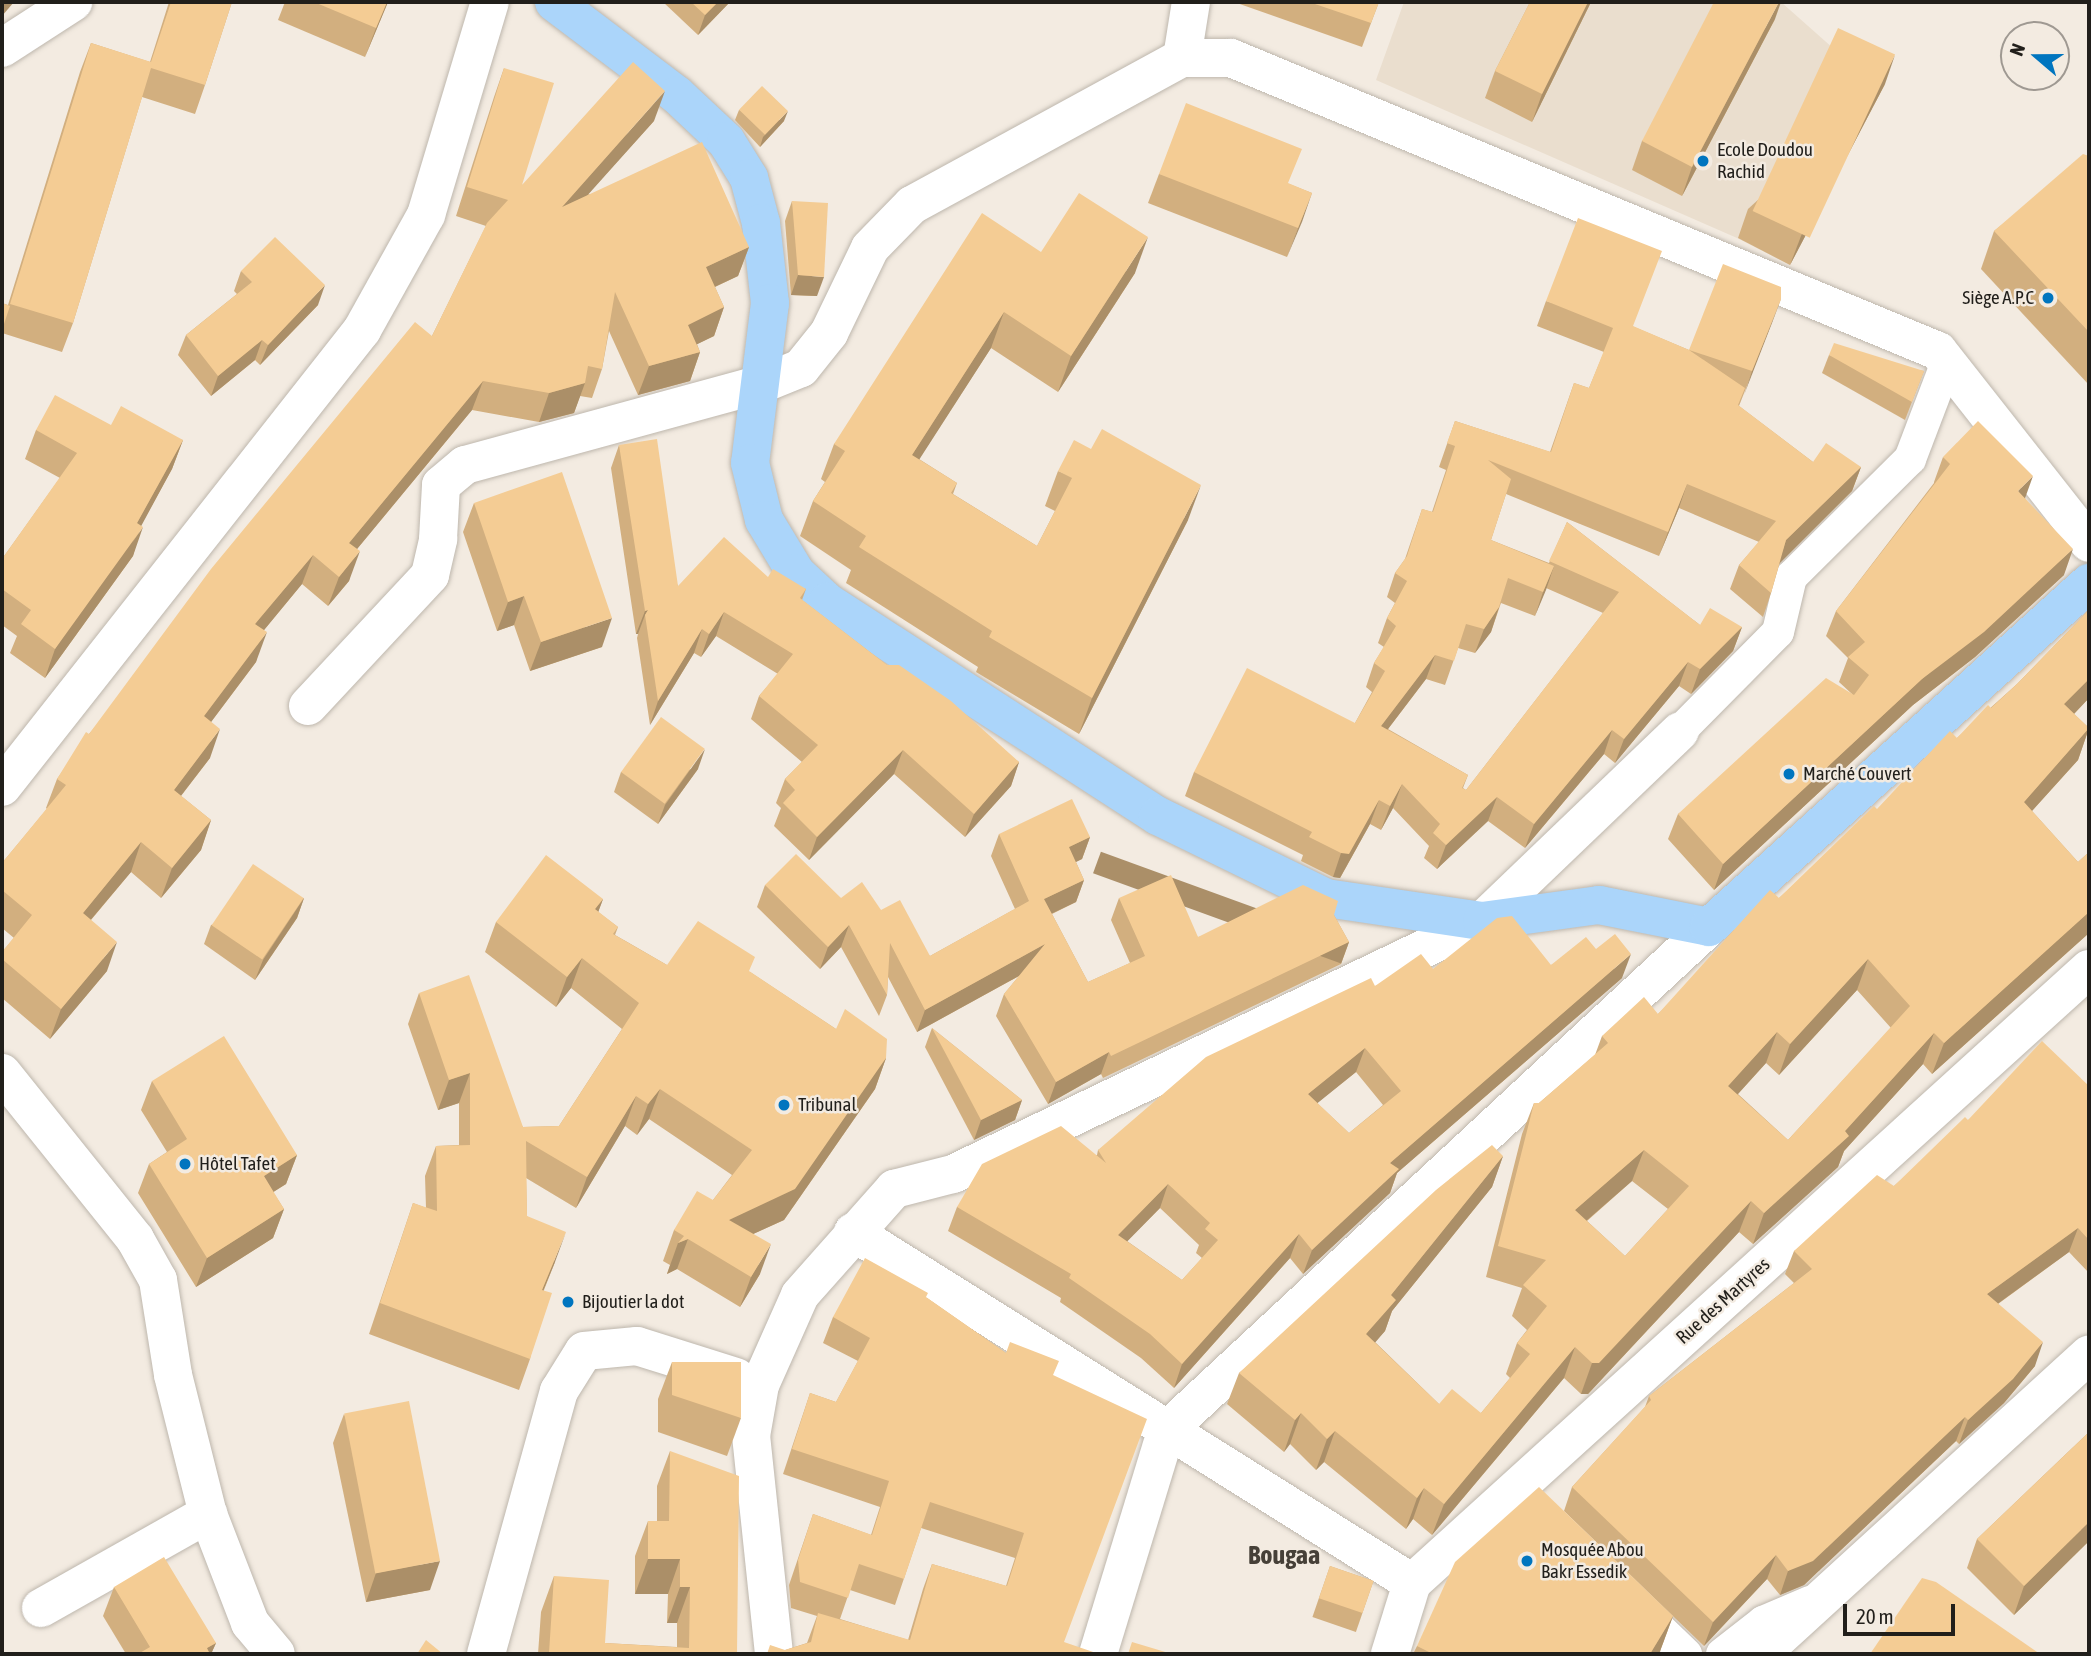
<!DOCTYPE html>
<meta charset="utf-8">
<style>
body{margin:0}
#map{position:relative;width:2091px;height:1656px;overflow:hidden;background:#f3ebe1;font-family:"Asap Condensed",sans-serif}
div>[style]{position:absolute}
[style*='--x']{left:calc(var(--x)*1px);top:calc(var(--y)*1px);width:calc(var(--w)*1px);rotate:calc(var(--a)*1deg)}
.built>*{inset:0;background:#eadece}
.roads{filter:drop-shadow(0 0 2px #beb7ad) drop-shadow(0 0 2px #beb7ad)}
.pedestrian>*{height:32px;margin:-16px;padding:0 16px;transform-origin:16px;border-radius:16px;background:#fff}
.minor>*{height:38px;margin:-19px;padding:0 19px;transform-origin:19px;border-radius:19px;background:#fff}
.tertiary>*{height:38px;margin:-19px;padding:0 19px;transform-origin:19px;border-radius:19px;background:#fff}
.primary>*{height:38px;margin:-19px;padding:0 19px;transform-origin:19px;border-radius:19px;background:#abd5fa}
.wall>*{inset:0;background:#d2af7f;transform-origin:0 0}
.shaded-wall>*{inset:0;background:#ab8f68;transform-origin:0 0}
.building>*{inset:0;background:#f4cc94;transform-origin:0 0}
.dots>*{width:19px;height:19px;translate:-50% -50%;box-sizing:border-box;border:4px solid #f3ebe1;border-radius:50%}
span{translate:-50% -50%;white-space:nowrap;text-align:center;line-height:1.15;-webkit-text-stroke:5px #f3ebe1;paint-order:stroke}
.poi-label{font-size:19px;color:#211f1b}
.left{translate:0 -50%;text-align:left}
.right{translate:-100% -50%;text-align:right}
.street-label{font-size:19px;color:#211f1b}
.district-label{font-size:26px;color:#464038;font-weight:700}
.frame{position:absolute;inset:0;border:4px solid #211f1b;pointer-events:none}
.north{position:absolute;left:2000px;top:21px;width:70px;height:70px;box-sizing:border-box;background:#f3ebe1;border:2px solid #9f9992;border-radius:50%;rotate:290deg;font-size:19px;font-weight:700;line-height:28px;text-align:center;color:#211f1b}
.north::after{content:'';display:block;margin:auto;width:24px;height:32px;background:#0075bf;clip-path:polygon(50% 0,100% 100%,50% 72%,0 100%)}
.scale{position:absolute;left:1843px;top:1604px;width:112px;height:32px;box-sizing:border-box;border:4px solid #211f1b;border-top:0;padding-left:9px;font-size:21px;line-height:24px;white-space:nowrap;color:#211f1b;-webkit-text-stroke:5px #f3ebe1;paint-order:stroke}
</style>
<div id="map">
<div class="built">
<i style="clip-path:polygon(1404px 2px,1781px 2px,1834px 49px,1885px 84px,1790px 265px,1737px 238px,1376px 80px)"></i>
</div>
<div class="roads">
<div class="pedestrian">
<i style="--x:1680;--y:731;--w:139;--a:-45.3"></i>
<i style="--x:1778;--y:632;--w:57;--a:-76.7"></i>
<i style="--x:1791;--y:577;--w:168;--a:-44.8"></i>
<i style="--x:1910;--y:459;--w:104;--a:-69.1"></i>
<i style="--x:1635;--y:1605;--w:71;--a:43.9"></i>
<i style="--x:1722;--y:1654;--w:52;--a:-38"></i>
<i style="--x:1763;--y:1622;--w:51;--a:-23.1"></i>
</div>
<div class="minor">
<i style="--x:1182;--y:58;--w:57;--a:-80.9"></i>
<i style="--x:308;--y:706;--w:179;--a:-47"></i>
<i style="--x:430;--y:575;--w:37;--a:-77"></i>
<i style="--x:438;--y:539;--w:54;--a:-86.8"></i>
<i style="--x:441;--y:485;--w:31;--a:-40"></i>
<i style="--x:465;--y:465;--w:308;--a:-15.3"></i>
<i style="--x:762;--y:384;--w:42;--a:-22.3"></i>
<i style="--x:801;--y:368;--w:45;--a:-51.3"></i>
<i style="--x:829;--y:333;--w:94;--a:-64.2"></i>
<i style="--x:870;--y:248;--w:60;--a:-45.7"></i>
<i style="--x:912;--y:205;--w:307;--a:-28.6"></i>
<i style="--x:1182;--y:58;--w:49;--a:0"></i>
<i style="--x:1231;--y:58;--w:765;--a:22.51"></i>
<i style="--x:1938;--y:351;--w:244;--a:51.8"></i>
<i style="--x:853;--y:1232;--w:660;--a:32.12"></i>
<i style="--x:41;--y:1608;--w:192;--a:-29.4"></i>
<i style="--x:486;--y:1654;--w:273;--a:-74.5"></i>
<i style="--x:559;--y:1391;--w:47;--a:-58"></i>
<i style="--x:584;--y:1351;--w:53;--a:-5.4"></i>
<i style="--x:637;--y:1346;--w:104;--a:17.4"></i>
<i style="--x:774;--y:1654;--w:219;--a:-96"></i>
<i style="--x:751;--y:1436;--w:52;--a:-80"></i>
<i style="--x:760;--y:1385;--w:98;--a:-66"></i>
<i style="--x:800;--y:1295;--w:142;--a:-48.4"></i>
<i style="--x:894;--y:1189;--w:61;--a:-14.3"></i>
<i style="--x:953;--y:1174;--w:586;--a:-25.56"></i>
<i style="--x:1482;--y:921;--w:274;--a:-43.8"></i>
<i style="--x:1098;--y:1654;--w:233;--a:-73"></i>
<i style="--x:1166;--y:1431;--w:741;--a:-42.87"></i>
<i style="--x:1390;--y:1654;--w:74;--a:-72.8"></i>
<i style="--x:1412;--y:1583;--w:914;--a:-42.21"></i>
</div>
<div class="tertiary">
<i style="--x:2;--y:48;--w:85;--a:-32.9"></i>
<i style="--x:2;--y:787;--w:582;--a:-51.77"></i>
<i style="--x:362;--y:330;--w:132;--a:-60.9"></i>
<i style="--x:426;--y:215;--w:222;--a:-73.3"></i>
<i style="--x:2;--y:1073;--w:213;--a:51.3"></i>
<i style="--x:135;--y:1239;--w:47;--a:60.7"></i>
<i style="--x:158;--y:1280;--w:96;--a:81"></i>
<i style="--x:173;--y:1375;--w:143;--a:75.9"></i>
<i style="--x:208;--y:1514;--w:117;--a:68.9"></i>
<i style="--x:250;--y:1623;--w:40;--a:50"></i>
<i style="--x:1761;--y:1654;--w:444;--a:-42.4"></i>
</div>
<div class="primary">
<i style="--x:554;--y:2;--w:154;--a:37.1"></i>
<i style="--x:677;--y:95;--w:67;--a:43.2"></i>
<i style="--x:726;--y:141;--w:44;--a:58.1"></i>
<i style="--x:749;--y:178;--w:47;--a:75.1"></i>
<i style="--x:761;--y:223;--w:81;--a:83.6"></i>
<i style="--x:770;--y:303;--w:161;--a:97.1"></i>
<i style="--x:750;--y:463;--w:59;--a:76.2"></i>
<i style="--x:764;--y:520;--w:62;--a:58.9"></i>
<i style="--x:796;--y:573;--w:42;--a:43.1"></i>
<i style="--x:827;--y:602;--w:394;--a:32.9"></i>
<i style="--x:1158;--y:816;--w:187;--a:26"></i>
<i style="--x:1326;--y:898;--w:158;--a:8.4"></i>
<i style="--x:1482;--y:921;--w:118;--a:-7.8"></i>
<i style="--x:1599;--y:905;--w:112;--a:11.3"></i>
<i style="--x:1709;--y:927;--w:513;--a:-42.15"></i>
</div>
</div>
<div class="wall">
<i style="clip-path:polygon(169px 2px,232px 2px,205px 85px,195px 114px,142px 97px,73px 323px,62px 352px,2px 333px,2px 303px,8px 305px,80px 72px,91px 43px,150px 62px)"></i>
<i style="clip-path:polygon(285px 2px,388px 2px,365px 57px,278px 20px)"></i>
<i style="clip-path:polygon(663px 2px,730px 2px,698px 35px)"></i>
<i style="clip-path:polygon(1234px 2px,1379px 2px,1362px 47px)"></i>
<i style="clip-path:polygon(1530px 2px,1591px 2px,1532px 122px,1485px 98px,1495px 71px)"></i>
<i style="clip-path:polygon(1775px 19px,1682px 196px,1632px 170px,1642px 141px)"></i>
<i style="clip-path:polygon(504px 68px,522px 185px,654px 121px,588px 194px,749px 247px,738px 276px,715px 287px,724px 307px,714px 336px,697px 344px,700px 352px,690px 381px,638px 395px,609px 331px,602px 369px,592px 398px,580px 396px,574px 413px,539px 422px,472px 410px,357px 549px,349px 581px,328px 606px,302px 584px,264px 630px,256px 662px,211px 722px,210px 758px,181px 796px,211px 820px,201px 850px,161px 898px,131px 872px,91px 920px,107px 971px,50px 1039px,2px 998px,2px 952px,14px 938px,2px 928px,2px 863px,47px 809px,46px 808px,57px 779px,89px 734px,432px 336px,486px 226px,456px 216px,494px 97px)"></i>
<i style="clip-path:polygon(1885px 84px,1790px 265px,1738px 238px,1748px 209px)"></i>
<i style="clip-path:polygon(739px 110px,784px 121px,760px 147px,735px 120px)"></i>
<i style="clip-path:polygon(2089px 156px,2089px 385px,1981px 269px,1994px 231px)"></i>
<i style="clip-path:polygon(1159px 174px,1289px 184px,1312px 193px,1287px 257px,1148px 203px)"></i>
<i style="clip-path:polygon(792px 201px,817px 296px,791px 295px,785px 221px)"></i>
<i style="clip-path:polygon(1041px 252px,1135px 273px,1058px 392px,991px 348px,919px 459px,957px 483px,953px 494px,1037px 546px,1055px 511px,1045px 506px,1058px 471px,1188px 520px,1079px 734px,976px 672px,978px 667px,846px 583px,851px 570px,800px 536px,813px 501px,825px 482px,821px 479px,834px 444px)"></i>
<i style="clip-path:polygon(241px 271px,318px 305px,260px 365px,255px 360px,211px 396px,178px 355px,186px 335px,237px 294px,234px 291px)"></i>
<i style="clip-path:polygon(evenodd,1781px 299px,1739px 406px,1813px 462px,1861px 467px,1852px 491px,1780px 562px,1771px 593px,1763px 617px,1730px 589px,1739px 565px,1759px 542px,1679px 508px,1659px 556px,1506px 494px,1491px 540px,1549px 563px,1567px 522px,1700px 625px,1742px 627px,1733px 651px,1691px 694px,1679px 686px,1615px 763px,1604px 754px,1525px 848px,1488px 821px,1437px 869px,1424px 858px,1429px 846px,1393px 808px,1381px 830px,1370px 824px,1340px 878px,1333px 877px,1301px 861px,1303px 855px,1185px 796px,1194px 772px,1355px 723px,1372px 692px,1366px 687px,1374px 663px,1384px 647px,1378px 643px,1387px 618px,1395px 603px,1387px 597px,1395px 573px,1405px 559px,1422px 509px,1432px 512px,1446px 470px,1439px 467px,1455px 421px,1550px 452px,1574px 383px,1589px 388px,1604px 352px,1537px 326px,1546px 301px,1634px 327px,1689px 350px,1781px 299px,1546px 588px,1603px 613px,1466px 790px,1463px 788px,1468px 775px,1388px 729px,1426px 679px,1445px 685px,1458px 648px,1475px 653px,1491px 632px,1501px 603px,1535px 616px,1546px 588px)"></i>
<i style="clip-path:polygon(1829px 355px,1924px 371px,1905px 420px,1822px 373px)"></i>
<i style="clip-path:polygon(111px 425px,183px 440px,172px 469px,141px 525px,133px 556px,45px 678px,10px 653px,17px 636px,2px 625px,2px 559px,60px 478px,25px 459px,36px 430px)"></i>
<i style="clip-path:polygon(619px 445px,678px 586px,768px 577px,806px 589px,802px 600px,887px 665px,1019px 762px,1011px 786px,965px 837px,894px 774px,809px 860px,774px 826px,781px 808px,776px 803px,785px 779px,802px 762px,751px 719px,759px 696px,778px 674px,716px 636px,701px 657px,694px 653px,650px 725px,637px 638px,638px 634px,636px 634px,611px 468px)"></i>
<i style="clip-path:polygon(1943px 457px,2025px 498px,2064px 575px,1975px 657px,1913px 705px,1714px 890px,1668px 839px,1678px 814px,1852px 694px,1839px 682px,1848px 658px,1826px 636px,1836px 611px,1934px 483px,1934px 482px)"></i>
<i style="clip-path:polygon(474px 503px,602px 647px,530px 671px,514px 625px,497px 631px,463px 532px)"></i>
<i style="clip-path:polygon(evenodd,2089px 610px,2089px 698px,2074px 714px,2089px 728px,2078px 760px,2032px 811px,2078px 862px,2089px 852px,2089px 933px,1932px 1074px,1923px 1064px,1844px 1151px,1838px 1167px,1753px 1244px,1739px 1232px,1588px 1394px,1581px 1394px,1564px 1378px,1432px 1535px,1413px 1519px,1406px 1529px,1324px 1462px,1316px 1470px,1290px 1444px,1284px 1452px,1227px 1404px,1239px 1373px,1503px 1156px,1492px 1187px,1392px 1311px,1385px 1331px,1375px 1342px,1439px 1404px,1481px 1413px,1510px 1378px,1506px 1374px,1517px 1343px,1527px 1330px,1512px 1316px,1522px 1288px,1486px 1277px,1522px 1134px,1534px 1103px,1539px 1103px,1595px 1055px,1602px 1036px,1658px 1014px,1779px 898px,2017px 684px,2089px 610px,1857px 990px,1891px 1028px,1788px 1140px,1738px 1094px,1766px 1063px,1779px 1075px,1857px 990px,2089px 610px,1632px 1181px,1668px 1209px,1625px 1256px,1587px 1221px,1632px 1181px)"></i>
<i style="clip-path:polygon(698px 769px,658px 824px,614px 792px,621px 772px)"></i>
<i style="clip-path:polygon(999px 834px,1090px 837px,1082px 859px,1076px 862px,1084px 880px,1076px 902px,1052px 914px,1088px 982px,1130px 963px,1111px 920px,1119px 898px,1198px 937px,1334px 915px,1349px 942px,1341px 964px,1103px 1078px,1101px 1074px,1048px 1104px,996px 1016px,1004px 994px,1019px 976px,917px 1032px,888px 977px,887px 995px,879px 1016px,841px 947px,820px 969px,757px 907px,765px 885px,841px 898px,881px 910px,930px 956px,1015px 909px,991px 856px)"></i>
<i style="clip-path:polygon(304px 898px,297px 918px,255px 980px,204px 944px,211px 925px)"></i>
<i style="clip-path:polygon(603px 899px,598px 912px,618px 927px,615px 935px,667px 965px,750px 972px,836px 1029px,886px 1058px,875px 1089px,784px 1220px,753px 1234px,760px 1274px,740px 1307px,677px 1269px,667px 1274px,670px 1265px,663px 1261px,674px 1230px,713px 1200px,732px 1175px,649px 1119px,637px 1135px,625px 1126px,576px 1208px,526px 1178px,527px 1216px,555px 1262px,544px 1290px,530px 1359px,519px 1390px,369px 1334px,413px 1203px,426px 1208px,425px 1176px,436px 1146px,459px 1145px,459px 1103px,438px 1110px,408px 1024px,419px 993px,523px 1127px,559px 1126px,622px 1029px,571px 988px,556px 1007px,485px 952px,496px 922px)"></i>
<i style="clip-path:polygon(evenodd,1596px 949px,1622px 978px,1397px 1173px,1390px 1193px,1303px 1274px,1290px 1258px,1174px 1388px,1141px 1358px,1060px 1302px,1061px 1298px,948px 1231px,957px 1207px,1097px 1155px,1098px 1150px,1375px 986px,1433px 969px,1551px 965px,1596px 949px,1356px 1072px,1383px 1105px,1349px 1133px,1317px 1103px,1356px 1072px,1596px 949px,1160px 1208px,1199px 1245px,1196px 1253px,1202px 1258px,1182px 1280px,1127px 1241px,1160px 1208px)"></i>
<i style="clip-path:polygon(932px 1028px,1022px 1100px,1015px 1120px,974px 1140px,925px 1047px)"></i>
<i style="clip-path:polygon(152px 1081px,297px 1155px,286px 1184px,273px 1192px,284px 1209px,273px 1238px,196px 1287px,138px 1193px,149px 1164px,167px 1152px,141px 1110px)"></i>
<i style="clip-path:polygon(2089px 1086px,2089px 1273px,2069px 1252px,1998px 1304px,2035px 1366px,2004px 1403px,1959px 1444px,1956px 1441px,1804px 1585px,1780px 1595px,1767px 1579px,1704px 1646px,1564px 1511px,1572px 1487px,1645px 1407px,1649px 1396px,1794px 1283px,1785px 1274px,1794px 1251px,1894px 1186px,1968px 1120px)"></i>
<i style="clip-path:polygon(evenodd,927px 1298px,1006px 1353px,1053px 1376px,1064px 1642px,785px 1650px,807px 1643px,817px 1616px,791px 1608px,789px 1585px,813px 1514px,871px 1535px,880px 1507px,783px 1474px,810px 1393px,836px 1402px,858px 1361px,823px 1343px,833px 1317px,927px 1298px,921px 1528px,1015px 1558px,1006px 1586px,932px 1564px,923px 1589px,908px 1640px,840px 1619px,850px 1590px,895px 1605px,921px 1528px)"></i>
<i style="clip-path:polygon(672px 1362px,741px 1418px,727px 1456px,658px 1432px,658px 1399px)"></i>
<i style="clip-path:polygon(344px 1414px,430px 1590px,366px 1602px,333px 1443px)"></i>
<i style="clip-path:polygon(2089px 1432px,2089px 1545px,2087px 1543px,2014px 1615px,1967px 1568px,1977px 1539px)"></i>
<i style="clip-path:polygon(670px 1451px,737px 1654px,538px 1654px,541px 1612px,554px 1576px,605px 1643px,677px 1647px,677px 1623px,667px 1623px,668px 1594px,635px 1594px,635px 1556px,648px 1521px,657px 1521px,657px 1486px)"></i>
<i style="left:1330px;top:1566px;width:46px;height:54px;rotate:19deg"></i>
<i style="clip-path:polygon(114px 1587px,216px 1643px,211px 1654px,126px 1654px,103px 1616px)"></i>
<i style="clip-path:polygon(1673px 1616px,1659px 1654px,1413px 1654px,1417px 1646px)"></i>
</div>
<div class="shaded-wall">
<i style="clip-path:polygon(2px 2px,14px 2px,2px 16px)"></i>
<i style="clip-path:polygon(387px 2px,388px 2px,365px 57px,376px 28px)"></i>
<i style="clip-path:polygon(718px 2px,730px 2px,698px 35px,705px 15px)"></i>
<i style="clip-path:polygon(1588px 2px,1591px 2px,1532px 122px,1542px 94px)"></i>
<i style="clip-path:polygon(1779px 2px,1781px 2px,1775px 19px,1682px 196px,1692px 167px)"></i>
<i style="clip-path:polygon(1895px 55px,1885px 84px,1790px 265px,1801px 236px)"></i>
<i style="clip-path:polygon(665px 91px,654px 121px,551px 236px,562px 207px)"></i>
<i style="clip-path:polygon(788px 111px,784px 121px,760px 147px,763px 137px)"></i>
<i style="clip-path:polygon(1312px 193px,1302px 222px,1287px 257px,1298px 228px)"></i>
<i style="clip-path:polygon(1148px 237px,1135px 273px,1058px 392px,1071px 356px)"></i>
<i style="clip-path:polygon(749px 247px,738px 276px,695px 296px,706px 267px)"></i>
<i style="clip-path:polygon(798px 275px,824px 277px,817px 296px,791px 295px)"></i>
<i style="clip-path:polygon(325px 285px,318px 305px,260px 365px,268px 345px)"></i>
<i style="clip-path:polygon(1781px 299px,1772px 323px,1744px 395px,1752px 371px)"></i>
<i style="clip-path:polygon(724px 307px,714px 336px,677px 354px,688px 325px)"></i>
<i style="clip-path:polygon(1004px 312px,991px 348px,899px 491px,912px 455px)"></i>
<i style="clip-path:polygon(262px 340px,255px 360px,211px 396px,218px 376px)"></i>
<i style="clip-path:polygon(700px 352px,690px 381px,638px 395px,649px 366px)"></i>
<i style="clip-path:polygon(483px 381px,472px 410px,338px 572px,349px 543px)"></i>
<i style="clip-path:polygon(585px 383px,574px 413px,539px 422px,549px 393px)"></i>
<i style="clip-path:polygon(183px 440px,172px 469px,132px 543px,143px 527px,133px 556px,45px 678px,55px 649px,137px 523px)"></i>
<i style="clip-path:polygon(1861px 467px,1852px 491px,1778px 565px,1786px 540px)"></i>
<i style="clip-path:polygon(2033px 476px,2024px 501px,2018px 491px)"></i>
<i style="clip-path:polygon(1687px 484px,1679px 508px,1659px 556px,1668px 532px)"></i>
<i style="clip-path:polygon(1201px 485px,1188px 520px,1079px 734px,1092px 698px)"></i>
<i style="clip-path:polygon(2073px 549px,2064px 575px,1975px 657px,1913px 705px,1714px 890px,1723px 864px,1922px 679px)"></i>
<i style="clip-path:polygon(360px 551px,349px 581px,328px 606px,339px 577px)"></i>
<i style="clip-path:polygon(313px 555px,302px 584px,245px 653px,255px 624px)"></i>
<i style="clip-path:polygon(1554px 566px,1546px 590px,1535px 616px,1543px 592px)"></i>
<i style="clip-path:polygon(524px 596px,514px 625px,497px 631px,508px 602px)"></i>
<i style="clip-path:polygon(1499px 607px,1491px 632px,1475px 653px,1484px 629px)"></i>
<i style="clip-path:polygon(648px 610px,645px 615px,638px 634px,636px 634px,645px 611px)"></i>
<i style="clip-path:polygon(724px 612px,716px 636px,701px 657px,709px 634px)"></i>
<i style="clip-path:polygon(612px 618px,602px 647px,530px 671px,541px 642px)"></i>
<i style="clip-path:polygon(1742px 627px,1733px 651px,1691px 694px,1700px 669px)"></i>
<i style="clip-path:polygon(702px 629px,694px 653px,650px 725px,658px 701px)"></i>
<i style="clip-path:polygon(267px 632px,256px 662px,193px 746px,204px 716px)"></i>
<i style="clip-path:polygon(1435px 655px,1426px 679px,1372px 750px,1381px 726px)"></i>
<i style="clip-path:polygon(1688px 662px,1679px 686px,1615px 763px,1624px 739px)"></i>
<i style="clip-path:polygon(2089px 679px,2089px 698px,2053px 736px,2064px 704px)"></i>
<i style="clip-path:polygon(2089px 728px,2078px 760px,2012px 833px,2024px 802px)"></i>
<i style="clip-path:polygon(220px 729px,210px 758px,163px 819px,174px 790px)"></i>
<i style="clip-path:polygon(1612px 730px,1604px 754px,1525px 848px,1534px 824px)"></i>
<i style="clip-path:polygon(705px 749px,698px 769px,658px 824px,665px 805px)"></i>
<i style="clip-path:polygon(903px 750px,894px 774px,809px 860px,817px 837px)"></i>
<i style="clip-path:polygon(1019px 762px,1011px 786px,965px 837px,974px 814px)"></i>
<i style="clip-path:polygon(1402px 784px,1393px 808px,1381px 830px,1390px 806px)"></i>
<i style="clip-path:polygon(1497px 797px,1488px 821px,1437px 869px,1446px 845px)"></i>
<i style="clip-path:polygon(1379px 800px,1370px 824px,1340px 878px,1333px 877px,1341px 853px)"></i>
<i style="clip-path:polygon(211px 820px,201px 850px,161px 898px,172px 868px)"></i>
<i style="clip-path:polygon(1090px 837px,1082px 859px,1061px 869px,1069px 847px)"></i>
<i style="clip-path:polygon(141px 842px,131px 872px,72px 942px,83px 913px)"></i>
<i style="clip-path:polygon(1084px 880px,1076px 902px,1036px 921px,1044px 899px)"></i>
<i style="clip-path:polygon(304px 898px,297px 918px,255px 980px,263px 960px)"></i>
<i style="clip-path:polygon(603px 899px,592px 929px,595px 909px)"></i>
<i style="clip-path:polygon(2089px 912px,2089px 933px,1932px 1074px,1944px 1043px)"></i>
<i style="clip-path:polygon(849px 925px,841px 947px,820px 969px,828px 947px)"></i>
<i style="clip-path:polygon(117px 942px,107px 971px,50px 1039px,61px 1009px)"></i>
<i style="left:1349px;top:942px;width:23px;height:264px;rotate:110deg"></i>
<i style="clip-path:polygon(1045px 944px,1037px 966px,917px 1032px,925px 1010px)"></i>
<i style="clip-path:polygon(1631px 954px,1622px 978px,1397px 1173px,1390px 1193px,1303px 1274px,1312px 1250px,1390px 1163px)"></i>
<i style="clip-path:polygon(582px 958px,571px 988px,556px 1007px,567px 977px)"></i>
<i style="clip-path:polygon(1868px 959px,1857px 990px,1779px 1075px,1790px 1044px)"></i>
<i style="clip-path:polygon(1777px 1032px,1766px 1063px,1717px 1117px,1728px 1086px)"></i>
<i style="clip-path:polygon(1934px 1033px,1923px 1064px,1844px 1151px,1838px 1167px,1753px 1244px,1764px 1213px,1845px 1131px)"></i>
<i style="clip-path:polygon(1365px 1048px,1356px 1072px,1299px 1118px,1308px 1094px)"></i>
<i style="clip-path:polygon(1109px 1052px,1101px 1074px,1048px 1104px,1056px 1082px)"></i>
<i style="clip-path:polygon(886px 1058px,875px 1089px,784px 1220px,718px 1250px,729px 1220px)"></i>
<i style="clip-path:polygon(470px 1073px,459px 1103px,438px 1110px,449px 1080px)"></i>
<i style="clip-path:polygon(660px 1089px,649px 1119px,637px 1135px,648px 1104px)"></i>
<i style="clip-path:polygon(636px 1096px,625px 1126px,576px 1208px,587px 1177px)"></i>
<i style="clip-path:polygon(1022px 1100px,1015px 1120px,974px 1140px,981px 1120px)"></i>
<i style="clip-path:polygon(1644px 1150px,1632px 1181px,1563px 1241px,1575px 1210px)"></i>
<i style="clip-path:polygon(297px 1155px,286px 1184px,253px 1205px,264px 1176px)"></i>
<i style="clip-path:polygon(1503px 1156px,1492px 1187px,1392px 1311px,1385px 1331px,1355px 1366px,1366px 1334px,1391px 1295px)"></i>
<i style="clip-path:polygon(1168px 1184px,1160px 1208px,1110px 1259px,1118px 1235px)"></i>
<i style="clip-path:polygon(1751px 1201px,1739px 1232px,1588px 1394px,1581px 1394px,1592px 1363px)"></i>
<i style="clip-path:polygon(284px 1209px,273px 1238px,196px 1287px,207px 1258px)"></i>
<i style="clip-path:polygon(2078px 1228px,2069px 1252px,1978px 1318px,1987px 1294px)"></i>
<i style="clip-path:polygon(566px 1232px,555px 1262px,531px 1320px,542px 1290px)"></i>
<i style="clip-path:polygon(1299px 1234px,1290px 1258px,1174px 1388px,1182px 1364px)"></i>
<i style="clip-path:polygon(688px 1239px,677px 1269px,667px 1274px,678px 1243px)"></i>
<i style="clip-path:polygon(771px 1244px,760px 1274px,740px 1307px,751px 1277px)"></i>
<i style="clip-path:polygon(2043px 1342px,2035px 1366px,2004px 1403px,1959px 1444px,1968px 1420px)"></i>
<i style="clip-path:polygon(1575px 1347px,1564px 1378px,1432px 1535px,1444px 1504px)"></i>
<i style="clip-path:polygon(1301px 1413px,1290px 1444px,1284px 1452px,1295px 1420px)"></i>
<i style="clip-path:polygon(1965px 1417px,1956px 1441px,1804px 1585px,1780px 1595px,1788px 1571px)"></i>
<i style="clip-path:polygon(1335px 1431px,1324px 1462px,1316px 1470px,1327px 1439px)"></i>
<i style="clip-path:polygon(1424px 1488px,1413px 1519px,1406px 1529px,1417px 1498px)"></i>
<i style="clip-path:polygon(2089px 1522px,2089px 1536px,2087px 1543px,2014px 1615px,2024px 1586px)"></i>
<i style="clip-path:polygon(1776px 1555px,1767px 1579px,1704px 1646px,1713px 1622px)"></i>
<i style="clip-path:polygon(648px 1559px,680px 1559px,668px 1594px,635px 1594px)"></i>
<i style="clip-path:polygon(440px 1561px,430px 1590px,366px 1602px,376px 1573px)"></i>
<i style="clip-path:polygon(680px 1587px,690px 1587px,677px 1623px,667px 1623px)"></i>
<i style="clip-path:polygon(1673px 1616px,1659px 1654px,1650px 1654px)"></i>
<i style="clip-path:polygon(216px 1643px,211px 1654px,205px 1654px,207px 1648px)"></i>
</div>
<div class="building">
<i style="clip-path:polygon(171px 2px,232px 2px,205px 85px,151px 68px,73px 323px,10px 304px,91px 43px,151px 62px)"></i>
<i style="clip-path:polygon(314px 2px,387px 2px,376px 28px)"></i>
<i style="clip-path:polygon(691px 2px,718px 2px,705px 15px)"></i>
<i style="clip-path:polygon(1309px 2px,1379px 2px,1371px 23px)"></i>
<i style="clip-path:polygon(1530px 2px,1588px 2px,1542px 94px,1495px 71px)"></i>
<i style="clip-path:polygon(1714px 2px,1779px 2px,1692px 167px,1642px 141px)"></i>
<i style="left:1838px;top:28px;width:63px;height:202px;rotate:25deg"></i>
<i style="clip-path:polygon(633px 62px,665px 91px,562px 207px,702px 142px,749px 247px,706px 267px,724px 307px,688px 325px,700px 352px,649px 366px,615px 292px,602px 369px,588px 366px,585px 383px,549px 393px,483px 381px,349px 543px,360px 551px,339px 577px,313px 555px,255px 624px,267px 632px,204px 716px,220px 729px,174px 790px,211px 820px,172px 868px,141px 842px,83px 913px,117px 942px,61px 1009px,2px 959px,2px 952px,32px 915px,2px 890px,2px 863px,66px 785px,57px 779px,86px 732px,89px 734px,211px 569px,415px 322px,432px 336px,487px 223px,508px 200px,467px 187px,504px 68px,554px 83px,522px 185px)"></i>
<i style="left:762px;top:86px;width:36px;height:33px;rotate:44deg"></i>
<i style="clip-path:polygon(1186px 103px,1302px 149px,1288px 183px,1312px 193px,1298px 228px,1159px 174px)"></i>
<i style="clip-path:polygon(2083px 154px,2089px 156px,2089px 332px,1994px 231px)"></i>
<i style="clip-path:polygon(1079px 193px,1148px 237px,1071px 356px,1004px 312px,912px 455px,957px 483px,951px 493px,1037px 546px,1072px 478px,1058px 471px,1074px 440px,1091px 449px,1102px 429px,1201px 485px,1092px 698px,989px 637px,992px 631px,859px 547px,866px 536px,813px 501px,845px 451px,834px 444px,982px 213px,1041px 252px)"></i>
<i style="clip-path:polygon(792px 201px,828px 203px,824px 277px,798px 275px)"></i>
<i style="clip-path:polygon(1578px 218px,1662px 251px,1633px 326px,1689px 350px,1723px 264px,1781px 287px,1781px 299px,1752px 371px,1689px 350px,1745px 388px,1738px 405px,1813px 462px,1826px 443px,1861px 467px,1786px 540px,1771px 593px,1739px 565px,1776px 521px,1687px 484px,1668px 532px,1488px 460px,1511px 479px,1491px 540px,1554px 566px,1543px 592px,1508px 578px,1499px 607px,1484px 629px,1466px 624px,1454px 661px,1435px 655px,1381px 726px,1468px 775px,1462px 788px,1466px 790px,1619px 592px,1549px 561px,1567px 522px,1700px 625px,1710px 608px,1742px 627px,1700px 669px,1688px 662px,1624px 739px,1612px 730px,1534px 824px,1497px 797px,1446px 845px,1433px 833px,1440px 824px,1402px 784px,1390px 806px,1379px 800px,1349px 854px,1341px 853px,1309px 837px,1312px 832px,1194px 772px,1247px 668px,1355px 723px,1385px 671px,1374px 663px,1396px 626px,1387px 618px,1407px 581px,1395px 573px,1407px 556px,1422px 509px,1433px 512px,1455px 446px,1447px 443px,1455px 421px,1551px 452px,1574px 383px,1589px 388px,1613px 328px,1546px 301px)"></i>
<i style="clip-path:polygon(275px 237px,325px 285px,268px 345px,262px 340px,218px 376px,186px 335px,252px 282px,241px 271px)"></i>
<i style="clip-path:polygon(2px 303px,10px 306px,2px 330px)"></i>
<i style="clip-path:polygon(1834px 343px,1924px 371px,1912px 402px,1829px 355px)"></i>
<i style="clip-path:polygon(55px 395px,111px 425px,121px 406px,183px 440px,137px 523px,143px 527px,55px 649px,21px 624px,31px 610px,2px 589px,2px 559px,77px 453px,36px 430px)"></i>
<i style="clip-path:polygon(1978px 421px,2033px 476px,2018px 491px,2073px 549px,1984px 632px,1922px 679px,1723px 864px,1678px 814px,1826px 678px,1854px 695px,1869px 675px,1848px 657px,1865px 642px,1836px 611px,1950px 464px,1943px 457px)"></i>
<i style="clip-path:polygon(657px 439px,678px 586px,724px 537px,768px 577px,773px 569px,806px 589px,800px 598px,887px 665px,899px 665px,951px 701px,1019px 762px,974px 814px,903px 750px,817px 837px,783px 803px,795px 790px,785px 779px,818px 745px,759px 696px,793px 654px,724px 612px,709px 634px,702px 629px,658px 701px,645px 615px,648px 610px,645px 611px,619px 445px)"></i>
<i style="clip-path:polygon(562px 472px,612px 618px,541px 642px,524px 596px,508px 602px,474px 503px)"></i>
<i style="clip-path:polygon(evenodd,2089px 610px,2089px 679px,2064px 704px,2089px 728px,2024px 802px,2078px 862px,2089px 852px,2089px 912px,1944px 1043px,1934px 1033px,1845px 1131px,1849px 1136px,1764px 1213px,1751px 1201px,1599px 1363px,1592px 1363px,1575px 1347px,1444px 1504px,1424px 1488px,1417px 1498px,1335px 1431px,1327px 1439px,1301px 1413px,1295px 1420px,1239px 1373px,1436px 1190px,1492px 1145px,1503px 1156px,1391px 1295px,1396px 1300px,1366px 1334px,1439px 1404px,1452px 1389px,1481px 1413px,1530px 1354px,1517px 1343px,1547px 1306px,1523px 1285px,1546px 1260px,1498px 1246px,1534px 1103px,1539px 1103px,1608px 1043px,1602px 1036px,1644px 997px,1658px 1014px,1770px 890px,1779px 898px,1874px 806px,1877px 809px,1950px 731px,1957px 738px,1988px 705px,1991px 708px,2017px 684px,2089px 610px,1868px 959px,1910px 1006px,1788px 1140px,1728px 1086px,1777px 1032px,1790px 1044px,1868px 959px,2089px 610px,1644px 1150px,1689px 1186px,1625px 1256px,1575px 1210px,1644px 1150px)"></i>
<i style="left:661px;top:717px;width:54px;height:68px;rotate:36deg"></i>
<i style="clip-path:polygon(1072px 799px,1090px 837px,1069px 847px,1084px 880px,1044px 899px,1088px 982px,1145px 956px,1119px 898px,1171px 875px,1198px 937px,1303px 885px,1338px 901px,1334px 915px,1349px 942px,1111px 1056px,1109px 1052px,1056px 1082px,1004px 994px,1045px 944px,925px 1010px,890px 943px,887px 995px,849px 925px,828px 947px,765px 885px,796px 854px,841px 898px,862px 882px,881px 910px,900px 900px,930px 956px,1029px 901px,999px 834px)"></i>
<i style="clip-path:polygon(546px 855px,603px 899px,595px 909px,618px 927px,613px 934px,667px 965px,698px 921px,755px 957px,749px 971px,836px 1029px,845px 1009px,887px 1039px,886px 1058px,795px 1189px,729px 1220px,771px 1244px,751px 1277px,688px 1239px,678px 1243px,684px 1236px,674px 1230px,697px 1191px,713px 1200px,752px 1150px,660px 1089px,648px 1104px,636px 1096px,587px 1177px,526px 1141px,527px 1216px,566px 1232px,542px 1290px,552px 1293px,530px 1359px,380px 1303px,413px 1203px,437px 1211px,436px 1146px,470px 1145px,470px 1073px,449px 1080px,419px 993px,469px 975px,523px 1127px,559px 1126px,639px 1003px,582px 958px,567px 977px,496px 922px)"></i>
<i style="left:253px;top:864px;width:61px;height:74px;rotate:34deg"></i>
<i style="clip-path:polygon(evenodd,1512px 916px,1551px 965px,1586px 937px,1596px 949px,1615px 934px,1631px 954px,1390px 1163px,1399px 1169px,1312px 1250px,1299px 1234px,1182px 1364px,1150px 1334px,1069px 1278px,1071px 1274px,957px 1207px,982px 1164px,1061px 1126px,1106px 1163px,1098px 1150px,1206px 1057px,1371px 978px,1375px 986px,1421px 954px,1433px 969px,1497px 918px,1512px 916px,1365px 1048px,1401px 1091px,1349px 1133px,1308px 1094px,1365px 1048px,1512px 916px,1168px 1184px,1210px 1223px,1205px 1229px,1218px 1240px,1182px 1280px,1118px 1235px,1168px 1184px)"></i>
<i style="clip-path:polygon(932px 1028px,1022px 1100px,981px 1120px)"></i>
<i style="clip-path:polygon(224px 1036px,297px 1155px,264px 1176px,284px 1209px,207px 1258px,149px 1164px,187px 1139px,152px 1081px)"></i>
<i style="clip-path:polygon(2042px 1041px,2089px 1086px,2089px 1240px,2078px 1228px,1987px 1294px,2043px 1342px,2013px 1379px,1968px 1420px,1965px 1417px,1813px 1561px,1788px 1571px,1776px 1555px,1713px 1622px,1572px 1487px,1651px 1400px,1649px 1396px,1812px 1269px,1794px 1251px,1877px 1175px,1894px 1186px,1965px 1117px,1968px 1120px)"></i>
<i style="clip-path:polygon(865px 1258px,928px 1293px,926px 1297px,1006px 1353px,1010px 1342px,1059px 1361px,1053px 1375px,1147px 1419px,1064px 1642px,1099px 1654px,767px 1654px,770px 1645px,785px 1650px,811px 1642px,818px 1613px,910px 1640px,932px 1564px,1007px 1586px,1024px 1533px,930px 1502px,904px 1579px,859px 1564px,848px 1598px,800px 1582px,798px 1560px,813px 1514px,872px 1535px,889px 1481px,792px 1449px,810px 1393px,836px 1402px,870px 1338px,833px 1317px)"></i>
<i style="clip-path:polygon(672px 1362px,741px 1362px,741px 1418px,672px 1395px)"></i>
<i style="left:409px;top:1401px;width:163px;height:66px;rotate:79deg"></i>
<i style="clip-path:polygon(2089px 1432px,2089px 1522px,2024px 1586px,1977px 1539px)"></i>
<i style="clip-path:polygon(670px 1451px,739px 1476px,737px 1654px,572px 1654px,549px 1653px,554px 1576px,609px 1580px,605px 1643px,689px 1648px,690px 1587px,680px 1587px,680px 1559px,648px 1559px,648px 1521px,669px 1521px)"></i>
<i style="clip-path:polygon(1539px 1487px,1673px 1616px,1650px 1654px,1433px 1654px,1417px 1646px,1455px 1562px)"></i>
<i style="clip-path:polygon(164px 1557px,216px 1643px,207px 1648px,210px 1654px,138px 1654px,150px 1647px,114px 1587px)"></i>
<i style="left:1330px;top:1566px;width:46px;height:34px;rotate:19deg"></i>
<i style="clip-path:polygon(1922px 1578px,1936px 1582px,2040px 1654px,1870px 1654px)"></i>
<i style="clip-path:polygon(426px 1640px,443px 1654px,417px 1654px)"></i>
<i style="clip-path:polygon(1132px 1642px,1172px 1654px,1128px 1654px)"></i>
</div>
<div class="dots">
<i style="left:1703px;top:161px;background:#0075bf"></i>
<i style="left:2048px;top:298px;background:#0075bf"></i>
<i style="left:1789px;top:774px;background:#0075bf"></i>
<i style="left:784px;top:1105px;background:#0075bf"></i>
<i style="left:185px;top:1164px;background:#0075bf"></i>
<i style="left:568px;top:1302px;background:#0075bf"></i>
<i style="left:1527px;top:1561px;background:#0075bf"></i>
</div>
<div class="poi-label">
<span class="left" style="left:1717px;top:161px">Ecole Doudou<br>Rachid</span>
<span class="right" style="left:2034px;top:298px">Siège A.P.C</span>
<span class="left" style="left:1803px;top:774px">Marché Couvert</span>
<span class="left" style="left:798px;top:1105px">Tribunal</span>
<span class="left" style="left:199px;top:1164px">Hôtel Tafet</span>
<span class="left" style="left:582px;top:1302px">Bijoutier la dot</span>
<span class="left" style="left:1541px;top:1561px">Mosquée Abou<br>Bakr Essedik</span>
</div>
<div class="street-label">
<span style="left:1723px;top:1301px;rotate:-42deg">Rue des Martyres</span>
</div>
<div class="district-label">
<span style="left:1284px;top:1556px">Bougaa</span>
</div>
<div class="frame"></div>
<div class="north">N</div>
<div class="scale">20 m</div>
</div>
